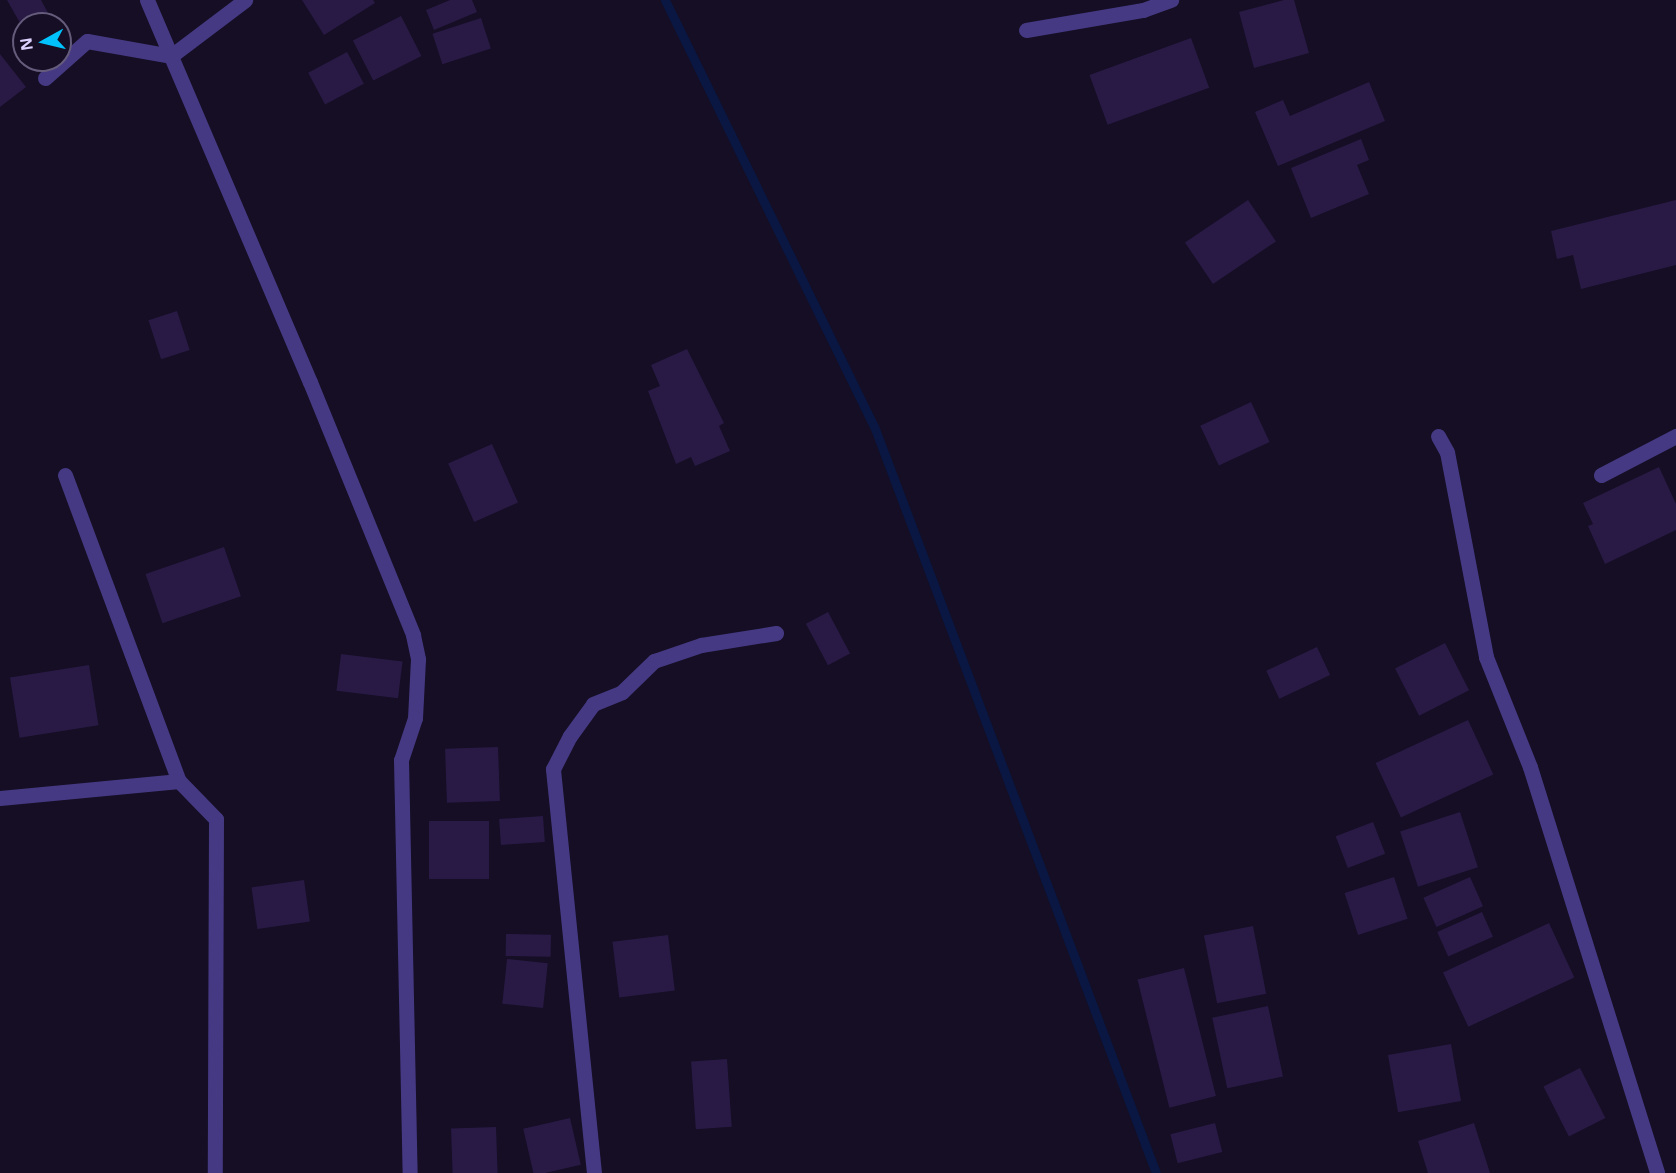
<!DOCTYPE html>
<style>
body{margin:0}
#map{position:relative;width:1676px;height:1173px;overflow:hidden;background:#150e24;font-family:"Open Sans",sans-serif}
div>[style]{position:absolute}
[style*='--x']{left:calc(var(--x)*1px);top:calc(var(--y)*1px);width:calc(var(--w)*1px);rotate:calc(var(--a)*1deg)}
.stream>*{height:9px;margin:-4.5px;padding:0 4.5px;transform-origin:4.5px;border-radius:4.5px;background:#0a1742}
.building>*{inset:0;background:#291a45;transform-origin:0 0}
.minor>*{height:15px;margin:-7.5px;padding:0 7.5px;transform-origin:7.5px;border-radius:7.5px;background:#463983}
span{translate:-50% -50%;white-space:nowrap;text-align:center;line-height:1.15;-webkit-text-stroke:4.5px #150e24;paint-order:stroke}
.north{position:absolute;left:12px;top:12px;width:60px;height:60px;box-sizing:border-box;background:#150e24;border:2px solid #655c7c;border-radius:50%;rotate:262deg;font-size:16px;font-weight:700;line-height:24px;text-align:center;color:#ddd2ff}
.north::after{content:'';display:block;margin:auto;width:21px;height:27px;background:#01c2fc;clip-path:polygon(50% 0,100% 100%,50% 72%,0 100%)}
</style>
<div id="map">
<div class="stream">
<i style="--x:665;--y:0;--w:475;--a:63.9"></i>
<i style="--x:874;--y:426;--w:798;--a:69.32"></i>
</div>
<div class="building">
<i style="clip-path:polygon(7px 0,41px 0,54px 24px,24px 24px,24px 30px)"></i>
<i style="clip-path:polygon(302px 0,373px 0,375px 3px,324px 35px)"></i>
<i style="clip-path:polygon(450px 0,472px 0,477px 12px,434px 30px,426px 10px)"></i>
<i style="clip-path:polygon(1284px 0,1294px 0,1309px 53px,1254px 68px,1239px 12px)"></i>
<i style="left:401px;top:16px;width:45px;height:54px;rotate:63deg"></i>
<i style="left:481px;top:18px;width:32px;height:51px;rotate:72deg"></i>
<i style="clip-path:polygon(60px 34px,67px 47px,60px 51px)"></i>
<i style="left:1191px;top:38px;width:53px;height:108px;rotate:70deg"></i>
<i style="left:347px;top:52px;width:36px;height:44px;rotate:62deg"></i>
<i style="clip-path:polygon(0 54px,26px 87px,0 107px)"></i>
<i style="clip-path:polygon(1369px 82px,1385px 121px,1278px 166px,1255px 112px,1283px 100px,1290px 116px)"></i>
<i style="clip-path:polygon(1361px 139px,1369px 160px,1357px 165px,1369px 194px,1311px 218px,1291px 168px)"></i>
<i style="left:1248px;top:200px;width:50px;height:76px;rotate:56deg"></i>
<i style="clip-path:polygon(1676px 200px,1676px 265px,1581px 289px,1573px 255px,1557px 259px,1551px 231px)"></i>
<i style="left:177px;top:311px;width:41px;height:30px;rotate:72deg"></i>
<i style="clip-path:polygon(687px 349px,724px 423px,719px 426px,730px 451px,695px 466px,691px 457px,676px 464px,648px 391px,660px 386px,651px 365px)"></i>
<i style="left:1251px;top:402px;width:44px;height:56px;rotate:65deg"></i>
<i style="left:492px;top:444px;width:64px;height:48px;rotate:66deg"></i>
<i style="clip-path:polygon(1659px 467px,1676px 504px,1676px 530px,1605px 564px,1588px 526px,1593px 524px,1583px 503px)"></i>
<i style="left:224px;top:547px;width:52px;height:83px;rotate:71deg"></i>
<i style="left:828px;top:612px;width:47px;height:25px;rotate:62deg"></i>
<i style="left:1445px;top:643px;width:53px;height:56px;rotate:63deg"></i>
<i style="left:1317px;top:647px;width:31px;height:56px;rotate:65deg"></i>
<i style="left:341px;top:654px;width:62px;height:37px;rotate:7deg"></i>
<i style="left:89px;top:665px;width:61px;height:80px;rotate:81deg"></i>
<i style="left:1468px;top:720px;width:60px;height:102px;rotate:65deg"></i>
<i style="left:498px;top:747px;width:54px;height:53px;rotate:88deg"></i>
<i style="left:1460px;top:812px;width:58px;height:63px;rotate:72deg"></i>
<i style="left:543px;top:816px;width:26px;height:44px;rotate:86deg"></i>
<i style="left:429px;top:821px;width:60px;height:58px"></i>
<i style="left:1373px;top:822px;width:34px;height:40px;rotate:69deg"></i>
<i style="left:1394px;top:877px;width:44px;height:52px;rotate:72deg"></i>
<i style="left:1470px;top:877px;width:32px;height:51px;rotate:66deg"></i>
<i style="left:304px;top:880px;width:42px;height:53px;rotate:82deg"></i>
<i style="left:1482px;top:912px;width:27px;height:49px;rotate:66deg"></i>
<i style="left:1549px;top:923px;width:60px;height:117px;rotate:65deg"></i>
<i style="left:1253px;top:926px;width:69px;height:50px;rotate:79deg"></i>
<i style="left:506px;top:934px;width:45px;height:22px;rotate:1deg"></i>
<i style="left:668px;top:935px;width:56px;height:56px;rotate:83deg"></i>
<i style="left:507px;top:959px;width:41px;height:45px;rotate:6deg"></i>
<i style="left:1184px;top:968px;width:132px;height:48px;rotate:76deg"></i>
<i style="left:1268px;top:1006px;width:72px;height:57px;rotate:78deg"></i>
<i style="left:1451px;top:1044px;width:58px;height:64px;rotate:80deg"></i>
<i style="left:727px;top:1059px;width:68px;height:36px;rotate:86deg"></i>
<i style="left:1580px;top:1068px;width:56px;height:41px;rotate:63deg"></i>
<i style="left:570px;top:1118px;width:48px;height:48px;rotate:77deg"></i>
<i style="left:1215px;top:1123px;width:30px;height:46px;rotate:76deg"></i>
<i style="clip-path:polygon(1474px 1123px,1490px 1173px,1428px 1173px,1418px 1141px)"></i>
<i style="left:496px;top:1127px;width:46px;height:45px;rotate:88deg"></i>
</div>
<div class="minor">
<i style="--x:147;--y:0;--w:415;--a:66.9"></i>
<i style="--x:310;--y:382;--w:273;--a:67.8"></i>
<i style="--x:413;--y:635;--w:25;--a:78"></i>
<i style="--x:418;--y:659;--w:59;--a:92.9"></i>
<i style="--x:415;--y:718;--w:44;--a:108.4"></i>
<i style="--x:401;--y:760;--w:413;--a:88.8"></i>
<i style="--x:1026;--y:30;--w:119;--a:-9.7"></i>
<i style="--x:1143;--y:10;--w:30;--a:-20"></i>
<i style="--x:45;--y:78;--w:56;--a:-41.4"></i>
<i style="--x:87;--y:41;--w:85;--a:10.1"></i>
<i style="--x:171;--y:56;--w:93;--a:-37.1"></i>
<i style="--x:1438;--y:436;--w:18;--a:61"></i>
<i style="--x:1447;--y:452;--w:209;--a:79.2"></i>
<i style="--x:1486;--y:657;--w:118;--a:68.2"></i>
<i style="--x:1530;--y:767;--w:425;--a:72.6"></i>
<i style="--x:65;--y:475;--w:327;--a:69.6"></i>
<i style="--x:179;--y:781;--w:53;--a:45.8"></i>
<i style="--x:216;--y:819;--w:354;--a:90.2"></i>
<i style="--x:1601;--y:475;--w:85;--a:-27.5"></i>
<i style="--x:0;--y:798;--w:180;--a:-5.4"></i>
<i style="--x:594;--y:1173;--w:406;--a:-95.8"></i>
<i style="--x:553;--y:769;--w:37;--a:-63"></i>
<i style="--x:570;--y:736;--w:39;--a:-54"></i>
<i style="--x:593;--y:704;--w:31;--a:-22"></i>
<i style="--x:622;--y:692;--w:45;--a:-44.1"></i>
<i style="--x:654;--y:661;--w:50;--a:-18.8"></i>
<i style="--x:701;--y:645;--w:76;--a:-9.1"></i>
</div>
<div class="north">N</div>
</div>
